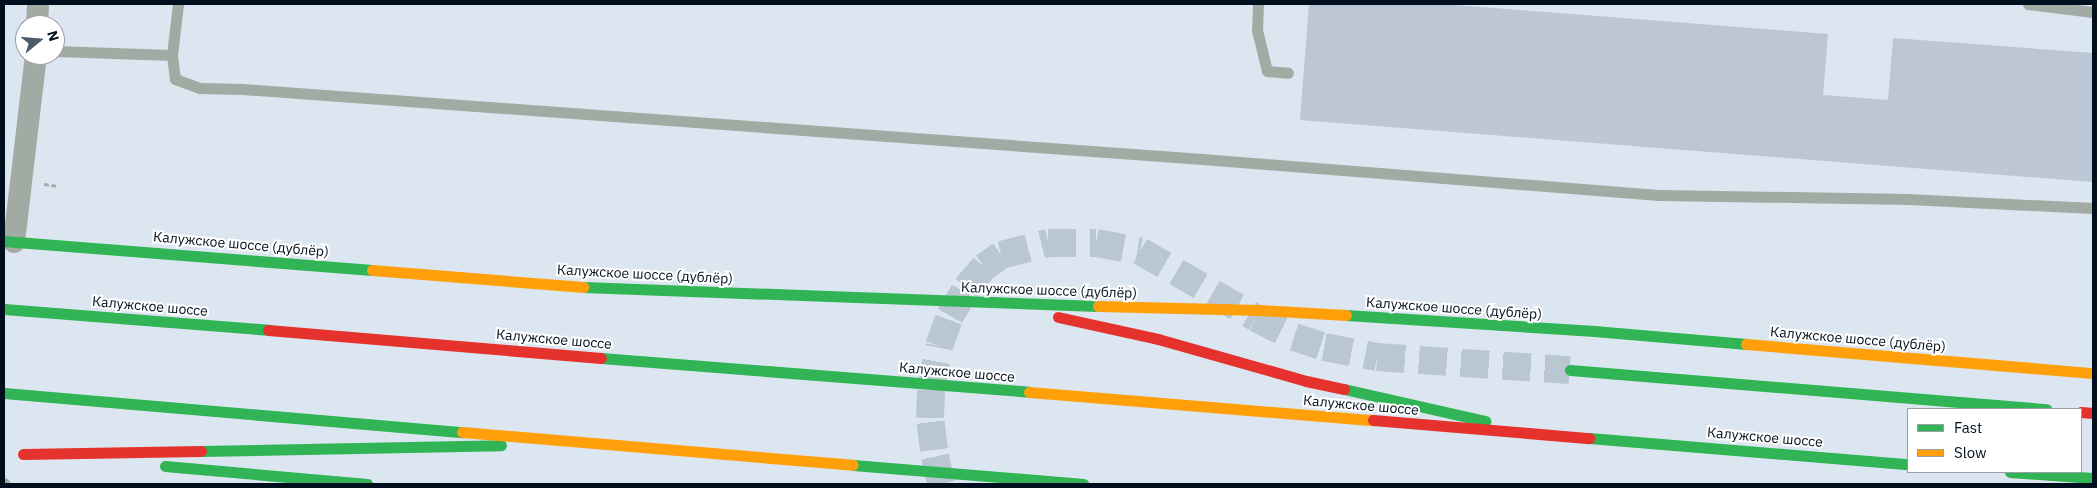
<!DOCTYPE html>
<meta charset="utf-8">
<style>
body{margin:0}
#map{position:relative;width:2097px;height:488px;overflow:hidden;background:#dbe6f0;font-family:"IBM Plex Sans",sans-serif}
div>[style]{position:absolute}
[style*='--x']{left:calc(var(--x)*1px);top:calc(var(--y)*1px);width:calc(var(--w)*1px);rotate:calc(var(--a)*1deg)}
.building>*{inset:0;background:#bcc6d5}
.secondary-tunnel>*{height:28px;margin-top:-14px;transform-origin:0;background:repeating-linear-gradient(90deg,#bac6d0 0 28px,transparent 0 42px)}
.path>*{height:3px;margin-top:-1.5px;transform-origin:0;background:repeating-linear-gradient(90deg,#a4acac 0 5px,transparent 0 7.5px)}
.lane>*{height:11px;margin:-5.5px;padding:0 5.5px;transform-origin:5.5px;border-radius:5.5px;background:#a2aaa4}
.street>*{height:22px;margin:-11px;padding:0 11px;transform-origin:11px;border-radius:11px;background:#a2aaa4}
.fast>*{height:11px;margin:-5.5px;padding:0 5.5px;transform-origin:5.5px;border-radius:5.5px;background:#30b455}
.slow>*{height:11px;margin:-5.5px;padding:0 5.5px;transform-origin:5.5px;border-radius:5.5px;background:#ff9f0a}
.jam>*{height:11px;margin:-5.5px;padding:0 5.5px;transform-origin:5.5px;border-radius:5.5px;background:#e5322d}
span{translate:-50% -50%;white-space:nowrap;text-align:center;line-height:1.15;-webkit-text-stroke:4px #fff;paint-order:stroke}
.street-label{font-size:14px;color:#000f1e}
.frame{position:absolute;inset:0;border:5px solid #000f1e;pointer-events:none}
.legend{position:absolute;left:1907px;top:408px;width:175px;height:65px;box-sizing:border-box;background:#fff;border:1px solid #999fa5;margin:0;padding:6px 9px;list-style:none;font-size:15px;color:#000f1e}
.legend li{display:flex;align-items:center;gap:10px;height:25px}
.legend b{width:25px;border:1px solid #999fa5}
.north{position:absolute;left:15px;top:15px;width:50px;height:50px;box-sizing:border-box;background:#fff;border:1px solid #999fa5;border-radius:50%;rotate:73deg;font-size:14px;font-weight:700;line-height:20px;text-align:center;color:#000f1e}
.north::after{content:'';display:block;margin:auto;width:18px;height:22px;background:#4d5a68;clip-path:polygon(50% 0,100% 100%,50% 72%,0 100%)}
</style>
<div id="map">
<div class="building">
<i style="clip-path:polygon(1309px 4px,1442px 4px,1828px 34px,1823px 95px,1888px 100px,1893px 38px,2093px 53px,2093px 182px,1300px 120px)"></i>
</div>
<div class="secondary-tunnel">
<i style="--x:941;--y:484;--w:35;--a:-102"></i>
<i style="--x:934;--y:450;--w:32;--a:-97"></i>
<i style="--x:930;--y:418;--w:29;--a:-88"></i>
<i style="--x:931;--y:389;--w:44;--a:-79.5"></i>
<i style="--x:939;--y:346;--w:32;--a:-70"></i>
<i style="--x:950;--y:316;--w:32;--a:-60"></i>
<i style="--x:966;--y:288;--w:28;--a:-49"></i>
<i style="--x:984;--y:267;--w:21;--a:-35"></i>
<i style="--x:1001;--y:255;--w:49;--a:-14.3"></i>
<i style="--x:1048;--y:243;--w:48;--a:0"></i>
<i style="--x:1096;--y:243;--w:45;--a:10.3"></i>
<i style="--x:1140;--y:251;--w:134;--a:30"></i>
<i style="--x:1256;--y:318;--w:42;--a:26.6"></i>
<i style="--x:1294;--y:337;--w:32;--a:18"></i>
<i style="--x:1324;--y:347;--w:54;--a:10.7"></i>
<i style="--x:1377;--y:357;--w:193;--a:3.9"></i>
</div>
<div class="path">
<i style="--x:44;--y:184;--w:15;--a:8"></i>
</div>
<div class="lane">
<i style="--x:178;--y:4;--w:51;--a:96.7"></i>
<i style="--x:172;--y:55;--w:24;--a:83"></i>
<i style="--x:175;--y:79;--w:27;--a:20"></i>
<i style="--x:200;--y:88;--w:42;--a:1.4"></i>
<i style="--x:242;--y:89;--w:963;--a:4.17"></i>
<i style="--x:1202;--y:159;--w:458;--a:4.5"></i>
<i style="--x:1659;--y:195;--w:249;--a:0.9"></i>
<i style="--x:1908;--y:199;--w:185;--a:2.8"></i>
<i style="--x:1258;--y:4;--w:26;--a:92"></i>
<i style="--x:1257;--y:30;--w:42;--a:76.3"></i>
<i style="--x:1267;--y:71;--w:21;--a:5"></i>
<i style="--x:2028;--y:4;--w:65;--a:7"></i>
<i style="--x:55;--y:51;--w:117;--a:2"></i>
<i style="--x:4;--y:483;--w:1;--a:90"></i>
</div>
<div class="street">
<i style="--x:37;--y:25;--w:21;--a:-87"></i>
<i style="--x:14;--y:242;--w:188;--a:-83.3"></i>
</div>
<div class="fast">
<i style="--x:4;--y:241;--w:369;--a:4.5"></i>
<i style="--x:583;--y:287;--w:515;--a:2.11"></i>
<i style="--x:4;--y:309;--w:265;--a:4.5"></i>
<i style="--x:1346;--y:315;--w:249;--a:3.7"></i>
<i style="--x:1594;--y:331;--w:153;--a:4.9"></i>
<i style="--x:601;--y:358;--w:429;--a:4.5"></i>
<i style="--x:1570;--y:370;--w:478;--a:4.7"></i>
<i style="--x:1344;--y:389;--w:145;--a:12.8"></i>
<i style="--x:4;--y:393;--w:460;--a:4.9"></i>
<i style="--x:1589;--y:438;--w:320;--a:4.7"></i>
<i style="--x:201;--y:451;--w:300;--a:-1.1"></i>
<i style="--x:853;--y:465;--w:231;--a:4.7"></i>
<i style="--x:165;--y:466;--w:203;--a:5.1"></i>
<i style="--x:2010;--y:472;--w:83;--a:4.1"></i>
</div>
<div class="slow">
<i style="--x:372;--y:270;--w:212;--a:4.6"></i>
<i style="--x:1098;--y:306;--w:162;--a:1.4"></i>
<i style="--x:1260;--y:310;--w:86;--a:3.3"></i>
<i style="--x:1746;--y:344;--w:348;--a:4.8"></i>
<i style="--x:1029;--y:392;--w:345;--a:4.7"></i>
<i style="--x:462;--y:432;--w:392;--a:4.8"></i>
</div>
<div class="jam">
<i style="--x:1058;--y:317;--w:102;--a:12.4"></i>
<i style="--x:1158;--y:339;--w:154;--a:15.8"></i>
<i style="--x:1306;--y:381;--w:39;--a:12"></i>
<i style="--x:268;--y:330;--w:334;--a:4.8"></i>
<i style="--x:2081;--y:412;--w:12;--a:5"></i>
<i style="--x:1373;--y:420;--w:217;--a:4.8"></i>
<i style="--x:23;--y:454;--w:178;--a:-1"></i>
</div>
<div class="street-label">
<span style="left:241px;top:244px;rotate:5deg">Калужское шоссе (дублёр)</span>
<span style="left:645px;top:274px;rotate:3deg">Калужское шоссе (дублёр)</span>
<span style="left:1049px;top:290px;rotate:2deg">Калужское шоссе (дублёр)</span>
<span style="left:150px;top:306px;rotate:5deg">Калужское шоссе</span>
<span style="left:1454px;top:308px;rotate:4deg">Калужское шоссе (дублёр)</span>
<span style="left:554px;top:339px;rotate:5deg">Калужское шоссе</span>
<span style="left:1858px;top:339px;rotate:5deg">Калужское шоссе (дублёр)</span>
<span style="left:957px;top:372px;rotate:5deg">Калужское шоссе</span>
<span style="left:1361px;top:405px;rotate:5deg">Калужское шоссе</span>
<span style="left:1765px;top:437px;rotate:5deg">Калужское шоссе</span>
</div>
<div class="frame"></div>
<ul class="legend">
<li><b style="height:6px;background:#30b455"></b>Fast</li>
<li><b style="height:6px;background:#ff9f0a"></b>Slow</li>
</ul>
<div class="north">N</div>
</div>
